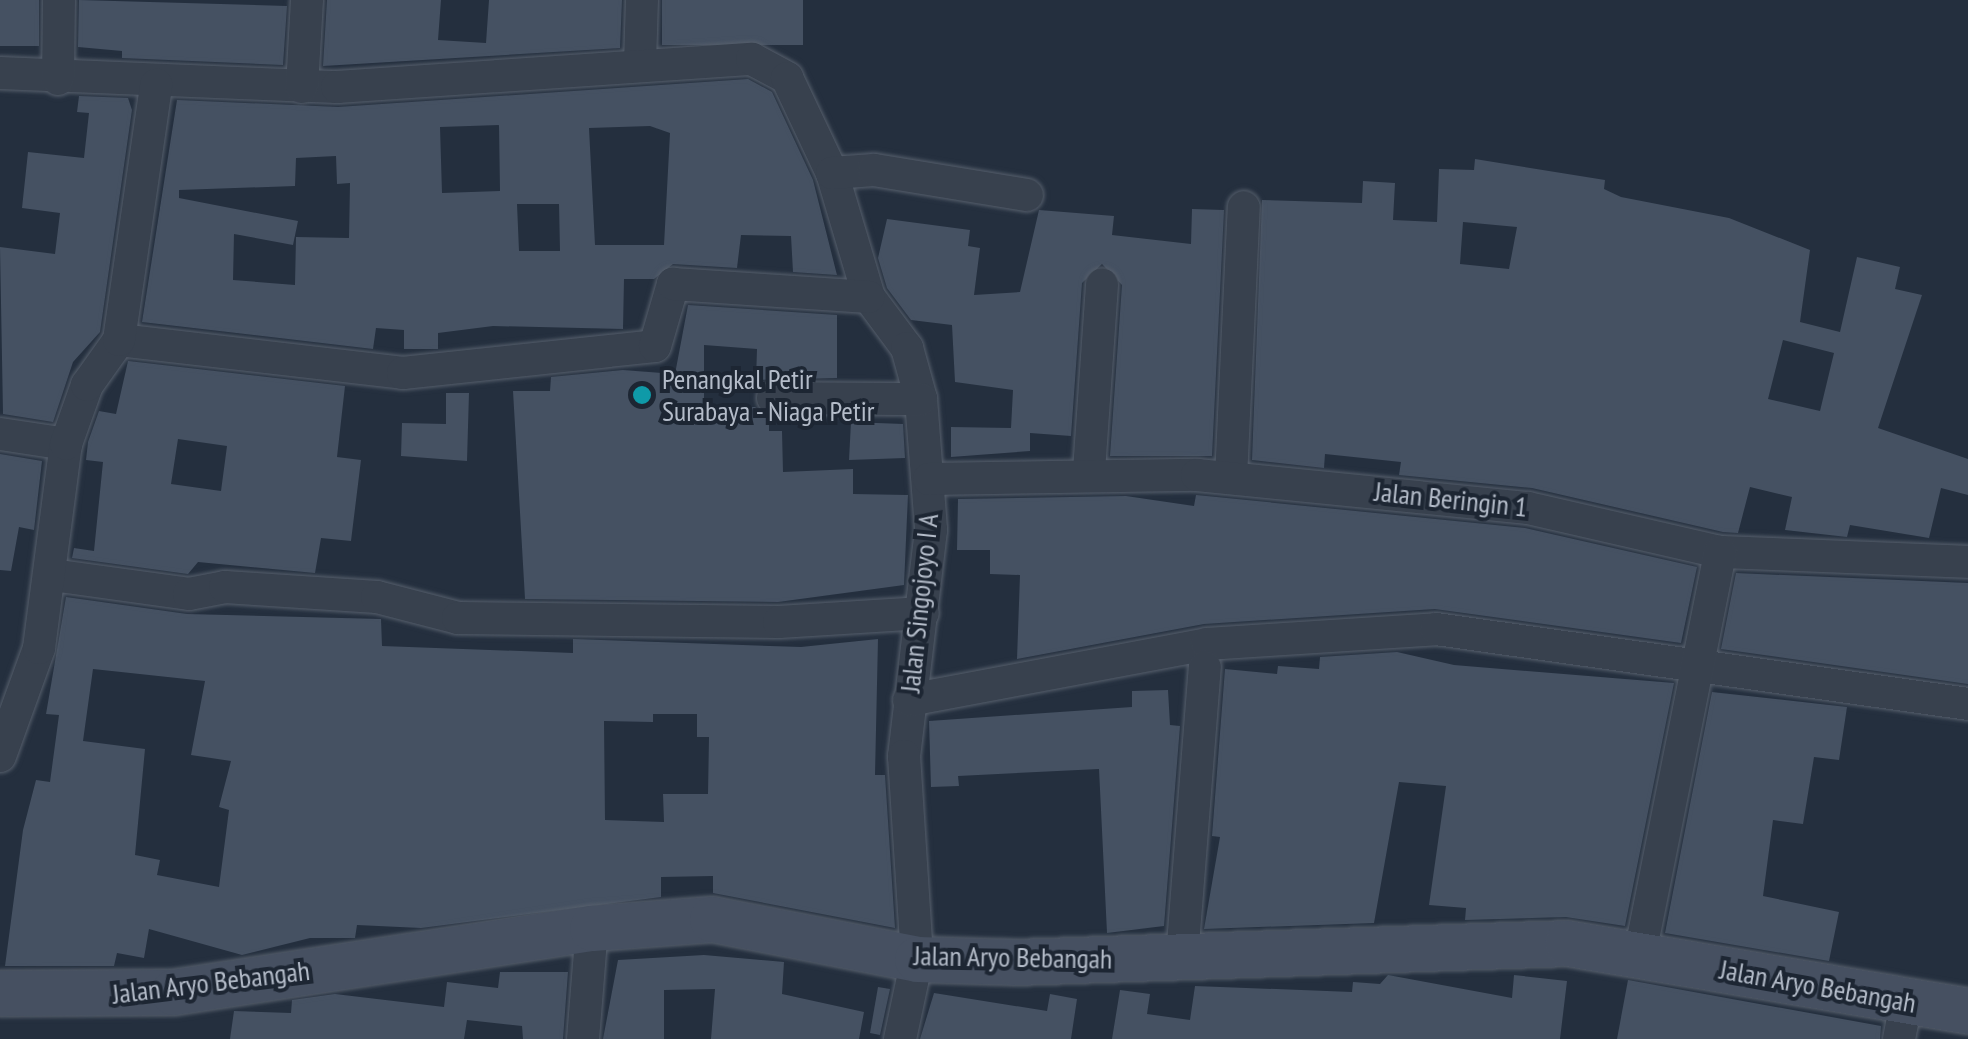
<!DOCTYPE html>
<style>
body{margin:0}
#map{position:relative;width:1968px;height:1039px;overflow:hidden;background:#242f3e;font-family:"PT Sans Narrow",sans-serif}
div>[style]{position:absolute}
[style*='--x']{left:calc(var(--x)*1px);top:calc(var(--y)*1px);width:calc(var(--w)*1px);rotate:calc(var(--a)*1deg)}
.building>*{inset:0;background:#455162;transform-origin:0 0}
.roads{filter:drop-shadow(0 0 2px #565f6c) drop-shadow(0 0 2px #565f6c)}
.street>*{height:32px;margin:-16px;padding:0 16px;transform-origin:16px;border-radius:16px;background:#38414e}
.secondary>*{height:45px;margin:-22.5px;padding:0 22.5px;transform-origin:22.5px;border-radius:22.5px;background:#465061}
.dots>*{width:28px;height:28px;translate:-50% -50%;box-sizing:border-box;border:5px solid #1d2633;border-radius:50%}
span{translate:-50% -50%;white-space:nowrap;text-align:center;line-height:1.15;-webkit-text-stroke:8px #1d2633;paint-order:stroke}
.poi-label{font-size:28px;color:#b4bcc9}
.left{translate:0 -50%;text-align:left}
.street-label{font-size:28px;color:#b4bcc9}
</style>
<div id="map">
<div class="building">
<i style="left:0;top:0;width:39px;height:46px"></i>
<i style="clip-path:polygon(79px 0,287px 6px,283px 65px,122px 58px,122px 51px,78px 47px)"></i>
<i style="clip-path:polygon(327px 0,441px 0,438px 40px,486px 43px,489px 0,622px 0,620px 48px,323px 66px)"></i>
<i style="left:662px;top:0;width:141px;height:45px"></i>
<i style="clip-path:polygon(evenodd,748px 79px,772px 92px,813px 180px,837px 275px,793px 272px,791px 236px,741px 235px,737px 268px,673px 264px,654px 279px,624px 279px,623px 329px,493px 326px,438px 333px,438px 349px,404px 349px,404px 330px,376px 328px,373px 349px,142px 322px,177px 100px,338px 107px,748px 79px,499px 125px,500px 191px,442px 193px,440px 127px,499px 125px,748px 79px,650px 126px,670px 133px,664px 245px,595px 245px,589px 128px,650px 126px,748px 79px,336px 156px,337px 184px,350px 183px,349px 238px,296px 237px,295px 285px,233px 280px,234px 234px,293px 245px,298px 221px,179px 198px,179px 190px,295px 186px,296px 158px,336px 156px,748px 79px,517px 204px,559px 204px,560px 251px,519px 251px,517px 204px)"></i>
<i style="clip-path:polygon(79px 96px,128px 98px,132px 110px,100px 332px,73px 362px,53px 422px,3px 414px,0 247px,55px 254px,60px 213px,22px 208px,28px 152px,84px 158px,89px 113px,77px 112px)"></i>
<i style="clip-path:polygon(evenodd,1475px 159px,1605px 180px,1604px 189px,1621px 197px,1729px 218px,1810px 250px,1800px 322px,1840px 332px,1857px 257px,1900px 267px,1895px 289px,1922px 295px,1878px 428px,1968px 459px,1968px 495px,1941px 488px,1929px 538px,1850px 525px,1847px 537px,1785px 530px,1792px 497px,1750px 487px,1738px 533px,1723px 532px,1532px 488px,1399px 475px,1401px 462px,1325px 454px,1324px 468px,1252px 460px,1262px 200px,1362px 203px,1363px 181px,1395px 183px,1393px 220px,1437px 222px,1439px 169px,1474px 170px,1475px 159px,1463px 222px,1517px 227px,1509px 269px,1460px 264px,1463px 222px,1475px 159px,1783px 340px,1834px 353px,1820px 411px,1768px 399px,1783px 340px)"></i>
<i style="clip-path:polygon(1192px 209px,1224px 210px,1212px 456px,1110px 456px,1122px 285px,1102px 264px,1082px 283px,1071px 436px,1030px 433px,1030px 451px,951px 457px,951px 427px,1011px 428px,1013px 390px,955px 382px,952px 325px,911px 320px,887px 288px,878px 258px,887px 219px,970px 230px,968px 246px,980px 248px,974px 295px,1020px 292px,1039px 210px,1114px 216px,1112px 235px,1191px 244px)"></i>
<i style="clip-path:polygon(688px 305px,837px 315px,837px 378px,756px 380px,757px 349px,704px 345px,704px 408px,755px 407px,769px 417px,769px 431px,782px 431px,783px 472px,853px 469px,853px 494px,908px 495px,904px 585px,778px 602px,525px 599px,513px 391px,550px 391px,551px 377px,623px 370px,675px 374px)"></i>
<i style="clip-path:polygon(evenodd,128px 361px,345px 386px,337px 457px,361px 460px,351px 541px,321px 538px,315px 573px,198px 562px,188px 574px,72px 558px,74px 548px,94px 551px,103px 462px,86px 460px,88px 442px,99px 411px,116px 414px,128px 361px,178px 439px,227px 446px,221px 491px,171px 484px,178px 439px)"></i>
<i style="clip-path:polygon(446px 393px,469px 393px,467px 461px,401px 456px,402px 423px,446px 424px)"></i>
<i style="clip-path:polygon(851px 422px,903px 424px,905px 458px,849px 460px)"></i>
<i style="clip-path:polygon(0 454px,42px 461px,34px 530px,19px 527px,11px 571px,0 570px)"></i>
<i style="clip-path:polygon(1196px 495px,1525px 528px,1697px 567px,1681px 643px,1435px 609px,1204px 624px,1017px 659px,1020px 575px,990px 574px,990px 550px,957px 550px,958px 499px,1126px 496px,1194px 506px)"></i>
<i style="clip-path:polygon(1736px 573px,1968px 583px,1968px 684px,1721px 649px)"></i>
<i style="clip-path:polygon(evenodd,66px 597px,187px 614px,381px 619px,382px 646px,573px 653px,573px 639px,801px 647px,878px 639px,875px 775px,885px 775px,895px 928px,713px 893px,713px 876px,661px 877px,661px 897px,421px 928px,357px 925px,355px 938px,310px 938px,242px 955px,149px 929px,144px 958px,117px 953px,114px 966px,5px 966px,23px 830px,36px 780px,50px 782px,59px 715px,46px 714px,66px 597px,93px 669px,205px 681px,191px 755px,231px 761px,219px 807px,229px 810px,219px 887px,157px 875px,160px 860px,135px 855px,145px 749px,83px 741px,93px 669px,66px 597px,653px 714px,697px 714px,697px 737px,709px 737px,708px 794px,663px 794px,664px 822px,605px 820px,604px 721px,653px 722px,653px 714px)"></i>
<i style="clip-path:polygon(1397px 652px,1454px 665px,1674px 683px,1625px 926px,1566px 917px,1465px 920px,1466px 908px,1429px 905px,1446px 786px,1399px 782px,1374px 923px,1204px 929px,1220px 837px,1212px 836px,1225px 669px,1277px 674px,1278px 666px,1319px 669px,1320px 657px)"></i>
<i style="clip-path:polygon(1168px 690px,1170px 725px,1180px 726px,1164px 926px,1107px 933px,1099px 769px,958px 776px,959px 786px,931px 787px,929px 721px,1132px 707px,1132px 691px)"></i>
<i style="clip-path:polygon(1712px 692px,1847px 707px,1839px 760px,1814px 757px,1803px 824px,1773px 820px,1763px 896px,1839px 912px,1829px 961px,1665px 933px)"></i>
<i style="clip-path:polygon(704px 955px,784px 962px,782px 994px,864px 1012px,859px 1039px,711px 1039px,715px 989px,664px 990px,664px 1039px,603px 1039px,618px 960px)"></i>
<i style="clip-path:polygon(500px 972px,568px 972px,563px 1039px,523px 1039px,522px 1026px,467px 1020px,464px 1039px,230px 1039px,234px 1011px,291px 1013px,292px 1000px,335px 994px,444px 1007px,447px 982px,498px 988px)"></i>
<i style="clip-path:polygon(1388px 975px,1512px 998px,1514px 975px,1567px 981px,1560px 1039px,1112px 1039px,1120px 990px,1150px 994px,1147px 1014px,1190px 1020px,1195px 986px,1352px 992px,1353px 982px,1380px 984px)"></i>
<i style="clip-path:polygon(1628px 980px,1881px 1026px,1880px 1039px,1617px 1039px)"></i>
<i style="clip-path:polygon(878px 987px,890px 989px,880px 1035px,870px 1033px)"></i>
<i style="clip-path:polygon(934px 993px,1047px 1011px,1050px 994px,1077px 999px,1071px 1039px,920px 1039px)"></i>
</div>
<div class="roads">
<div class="street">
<i style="--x:640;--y:63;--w:63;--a:-88.2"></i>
<i style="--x:0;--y:73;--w:337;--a:2.4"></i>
<i style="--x:337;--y:87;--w:416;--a:-3.9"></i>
<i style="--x:752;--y:59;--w:40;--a:28"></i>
<i style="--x:787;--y:78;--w:105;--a:64.7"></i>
<i style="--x:832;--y:173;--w:129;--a:73.4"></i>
<i style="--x:869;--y:297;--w:64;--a:53.3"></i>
<i style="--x:907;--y:348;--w:53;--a:74.6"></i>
<i style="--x:921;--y:399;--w:131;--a:85.6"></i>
<i style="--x:931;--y:530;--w:228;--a:96.8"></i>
<i style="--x:904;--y:756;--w:203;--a:86.3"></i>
<i style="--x:917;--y:959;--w:82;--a:102"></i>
<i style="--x:58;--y:79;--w:79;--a:-89.3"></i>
<i style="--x:302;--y:87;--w:87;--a:-86.7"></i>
<i style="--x:832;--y:173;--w:42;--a:-4.1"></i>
<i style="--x:874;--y:170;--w:155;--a:9.3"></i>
<i style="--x:119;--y:340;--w:286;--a:6.6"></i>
<i style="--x:403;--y:373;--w:253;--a:-6.1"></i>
<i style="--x:655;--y:346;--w:65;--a:-73.8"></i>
<i style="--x:673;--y:284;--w:196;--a:3.8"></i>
<i style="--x:773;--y:398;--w:148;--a:0.4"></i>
<i style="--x:0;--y:434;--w:67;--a:8.6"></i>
<i style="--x:1089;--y:471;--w:187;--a:-86"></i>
<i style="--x:1231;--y:478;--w:271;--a:-87.3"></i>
<i style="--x:929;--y:479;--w:268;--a:-0.9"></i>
<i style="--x:1197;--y:475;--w:333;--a:5.7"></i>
<i style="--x:1528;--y:508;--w:197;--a:12.9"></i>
<i style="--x:1720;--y:552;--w:248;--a:2.3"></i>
<i style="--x:52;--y:575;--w:138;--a:7.9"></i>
<i style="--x:189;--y:594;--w:37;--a:-11"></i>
<i style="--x:225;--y:587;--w:152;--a:3.8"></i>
<i style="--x:377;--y:597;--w:84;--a:14.5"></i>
<i style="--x:458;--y:618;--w:321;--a:0.7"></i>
<i style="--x:779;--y:622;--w:144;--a:-3.6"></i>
<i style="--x:909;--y:700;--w:303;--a:-10.6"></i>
<i style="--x:1207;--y:644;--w:229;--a:-3.7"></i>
<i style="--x:1436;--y:629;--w:537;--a:8.02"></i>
<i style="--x:0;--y:756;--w:115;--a:-70.1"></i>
<i style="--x:39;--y:648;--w:206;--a:-82.5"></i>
<i style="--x:66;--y:444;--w:63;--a:-70.4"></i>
<i style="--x:87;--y:385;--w:55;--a:-54.6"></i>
<i style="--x:119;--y:340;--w:258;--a:-81.7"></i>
<i style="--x:1640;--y:954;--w:410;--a:-78.7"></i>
<i style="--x:1182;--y:957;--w:291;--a:-85.5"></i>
<i style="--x:583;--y:1039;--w:111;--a:-85.4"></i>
<i style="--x:1899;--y:1039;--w:38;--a:-79"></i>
</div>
<div class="secondary">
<i style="--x:0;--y:993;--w:173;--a:-0.3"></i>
<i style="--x:173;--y:992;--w:424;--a:-8.7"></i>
<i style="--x:592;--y:928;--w:120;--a:-4.3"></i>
<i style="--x:712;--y:919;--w:209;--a:11"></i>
<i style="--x:917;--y:959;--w:99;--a:1.7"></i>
<i style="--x:1016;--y:962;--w:551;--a:-1.97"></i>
<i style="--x:1567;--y:943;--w:407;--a:9.6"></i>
</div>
</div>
<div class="dots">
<i style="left:642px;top:395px;background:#0f9aa8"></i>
</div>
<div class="poi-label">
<span class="left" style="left:662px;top:395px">Penangkal Petir<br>Surabaya - Niaga Petir</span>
</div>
<div class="street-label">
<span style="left:1451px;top:499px;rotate:6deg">Jalan Beringin 1</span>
<span style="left:919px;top:603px;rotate:-84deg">Jalan Singojoyo I A</span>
<span style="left:1013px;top:957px;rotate:1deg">Jalan Aryo Bebangah</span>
<span style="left:211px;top:982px;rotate:-7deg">Jalan Aryo Bebangah</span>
<span style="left:1818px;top:986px;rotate:10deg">Jalan Aryo Bebangah</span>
</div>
</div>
